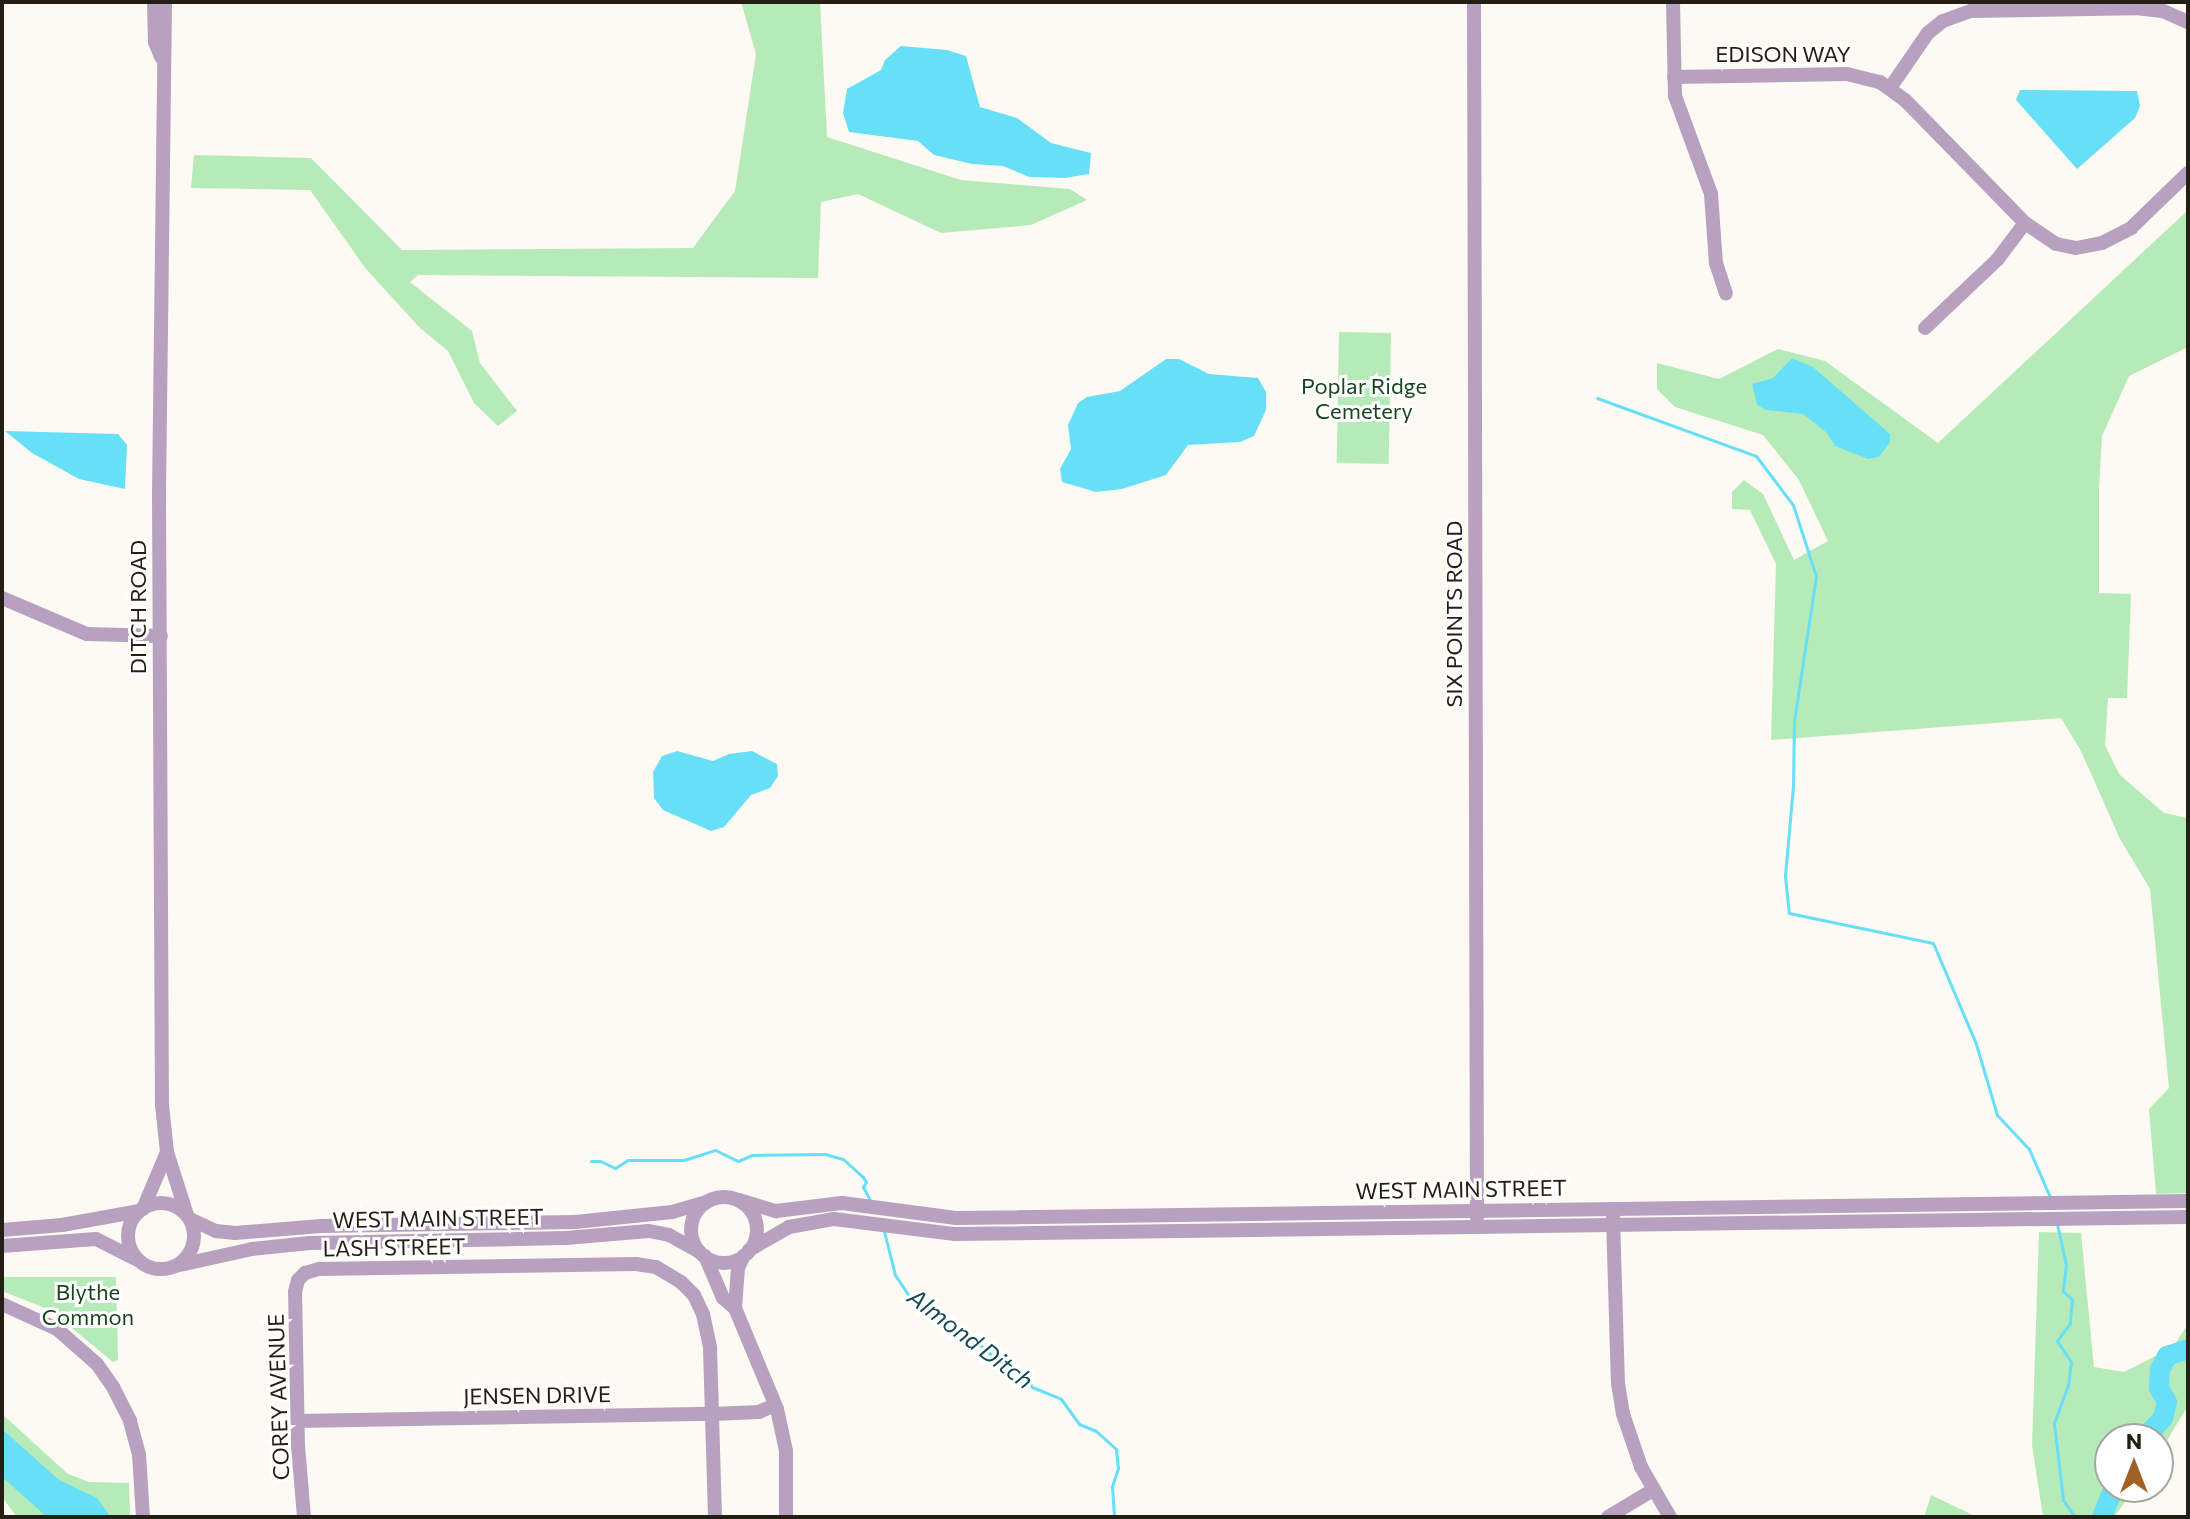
<!DOCTYPE html>
<style>
body{margin:0}
#map{position:relative;width:2190px;height:1519px;overflow:hidden;background:#fdfaf4;font-family:Commissioner,sans-serif}
div>[style]{position:absolute}
[style*='--x']{left:calc(var(--x)*1px);top:calc(var(--y)*1px);width:calc(var(--w)*1px);rotate:calc(var(--a)*1deg)}
.green>*{inset:0;background:#b7eab9;transform-origin:0 0}
.water>*{inset:0;background:#67dff7}
.stream>*{height:3px;margin:-1.5px;padding:0 1.5px;transform-origin:1.5px;border-radius:1.5px;background:#67dff7}
.river>*{height:20px;margin:-10px;padding:0 10px;transform-origin:10px;border-radius:10px;background:#67dff7}
.minor>*{height:14px;margin:-7px;padding:0 7px;transform-origin:7px;border-radius:7px;background:#b8a1c0}
.minor>.ring{margin:-7px;padding:0;box-sizing:content-box;background:none;border:14px solid #b8a1c0;border-radius:50%}
span{translate:-50% -50%;white-space:nowrap;text-align:center;line-height:1.15;-webkit-text-stroke:6px #fff;paint-order:stroke}
.street-label{font-size:22px;color:#241e14}
.park-label{font-size:22px;color:#17461c}
.water-label{font-size:24px;color:#154a55;font-style:italic}
.frame{position:absolute;inset:0;border:4px solid #241e14;pointer-events:none}
.north{position:absolute;left:2094px;top:1423px;width:80px;height:80px;box-sizing:border-box;background:#fff;border:2px solid #a7a5a1;border-radius:50%;rotate:0deg;font-size:22px;font-weight:700;line-height:32px;text-align:center;color:#241e14}
.north::after{content:'';display:block;margin:auto;width:28px;height:36px;background:#a06127;clip-path:polygon(50% 0,100% 100%,50% 72%,0 100%)}
</style>
<div id="map">
<div class="green">
<i style="clip-path:polygon(741px 2px,820px 2px,827px 137px,961px 180px,1070px 189px,1087px 200px,1031px 225px,941px 233px,858px 194px,821px 202px,818px 278px,418px 275px,410px 282px,472px 331px,480px 363px,517px 411px,498px 426px,474px 403px,448px 351px,420px 328px,366px 269px,310px 190px,191px 188px,194px 155px,311px 158px,402px 250px,693px 248px,735px 191px,756px 54px)"></i>
<i style="clip-path:polygon(2188px 210px,2188px 347px,2129px 376px,2102px 436px,2099px 490px,2099px 593px,2131px 594px,2127px 698px,2108px 698px,2105px 745px,2119px 774px,2164px 813px,2188px 818px,2188px 1193px,2156px 1194px,2149px 1109px,2169px 1088px,2150px 889px,2120px 839px,2081px 751px,2061px 718px,1771px 740px,1776px 564px,1750px 510px,1732px 509px,1732px 492px,1744px 480px,1763px 494px,1794px 560px,1828px 541px,1799px 480px,1763px 435px,1675px 407px,1657px 389px,1657px 363px,1719px 379px,1778px 349px,1825px 361px,1938px 443px)"></i>
<i style="left:1339px;top:332px;width:52px;height:131px;rotate:1deg"></i>
<i style="clip-path:polygon(2039px 1232px,2081px 1233px,2094px 1367px,2124px 1372px,2173px 1347px,2188px 1324px,2188px 1406px,2158px 1455px,2158px 1439px,2110px 1439px,2110px 1487px,2136px 1487px,2114px 1517px,2043px 1517px,2032px 1445px)"></i>
<i style="clip-path:polygon(2px 1277px,116px 1277px,118px 1360px,113px 1362px,50px 1310px,2px 1291px)"></i>
<i style="clip-path:polygon(2px 1414px,68px 1474px,89px 1482px,129px 1483px,130px 1517px,17px 1517px,2px 1497px)"></i>
<i style="clip-path:polygon(1931px 1495px,1977px 1517px,1924px 1517px)"></i>
</div>
<div class="water">
<i style="clip-path:polygon(901px 46px,947px 50px,966px 56px,980px 107px,1017px 118px,1051px 143px,1091px 153px,1089px 174px,1065px 178px,1029px 177px,1003px 166px,972px 164px,934px 155px,918px 141px,849px 132px,843px 113px,847px 89px,881px 70px,885px 60px)"></i>
<i style="clip-path:polygon(2020px 90px,2137px 91px,2140px 106px,2135px 118px,2077px 169px,2016px 100px)"></i>
<i style="clip-path:polygon(1792px 358px,1813px 367px,1890px 434px,1890px 442px,1879px 457px,1868px 459px,1835px 446px,1827px 433px,1803px 414px,1766px 410px,1757px 405px,1752px 384px,1773px 378px)"></i>
<i style="clip-path:polygon(1166px 359px,1179px 359px,1209px 374px,1258px 378px,1266px 392px,1266px 410px,1254px 436px,1240px 442px,1188px 445px,1166px 475px,1122px 489px,1096px 492px,1062px 482px,1060px 469px,1071px 449px,1068px 425px,1078px 403px,1087px 397px,1120px 391px)"></i>
<i style="clip-path:polygon(5px 431px,118px 434px,127px 445px,125px 489px,79px 479px,32px 453px)"></i>
<i style="clip-path:polygon(677px 751px,713px 761px,729px 754px,752px 751px,777px 764px,778px 776px,770px 788px,751px 795px,724px 827px,711px 831px,663px 810px,654px 798px,653px 772px,662px 756px)"></i>
<i style="clip-path:polygon(2px 1429px,59px 1480px,97px 1498px,111px 1517px,47px 1517px,2px 1477px)"></i>
</div>
<div class="stream">
<i style="--x:1597;--y:398;--w:169;--a:20"></i>
<i style="--x:1756;--y:456;--w:61;--a:52.9"></i>
<i style="--x:1793;--y:505;--w:75;--a:72.1"></i>
<i style="--x:1816;--y:576;--w:148;--a:98.6"></i>
<i style="--x:1794;--y:722;--w:64;--a:90.9"></i>
<i style="--x:1793;--y:786;--w:90;--a:95.1"></i>
<i style="--x:1785;--y:876;--w:37;--a:84"></i>
<i style="--x:1789;--y:913;--w:147;--a:11.8"></i>
<i style="--x:1933;--y:943;--w:110;--a:66.9"></i>
<i style="--x:1976;--y:1044;--w:74;--a:73.5"></i>
<i style="--x:1997;--y:1115;--w:47;--a:46.7"></i>
<i style="--x:2029;--y:1149;--w:52;--a:66.4"></i>
<i style="--x:591;--y:1161;--w:9;--a:0"></i>
<i style="--x:600;--y:1161;--w:17;--a:25"></i>
<i style="--x:615;--y:1168;--w:15;--a:-32"></i>
<i style="--x:628;--y:1160;--w:56;--a:0"></i>
<i style="--x:684;--y:1160;--w:33;--a:-18"></i>
<i style="--x:715;--y:1150;--w:25;--a:26"></i>
<i style="--x:738;--y:1161;--w:15;--a:-23"></i>
<i style="--x:752;--y:1155;--w:73;--a:-0.8"></i>
<i style="--x:825;--y:1154;--w:19;--a:16"></i>
<i style="--x:843;--y:1159;--w:27;--a:42"></i>
<i style="--x:863;--y:1177;--w:6;--a:59"></i>
<i style="--x:866;--y:1182;--w:6;--a:121"></i>
<i style="--x:863;--y:1187;--w:17;--a:62"></i>
<i style="--x:2057;--y:1224;--w:42;--a:77.6"></i>
<i style="--x:2066;--y:1265;--w:26;--a:97"></i>
<i style="--x:2063;--y:1291;--w:12;--a:42"></i>
<i style="--x:2072;--y:1299;--w:24;--a:95"></i>
<i style="--x:2070;--y:1323;--w:22;--a:126"></i>
<i style="--x:2057;--y:1341;--w:25;--a:56"></i>
<i style="--x:2071;--y:1362;--w:23;--a:97"></i>
<i style="--x:2068;--y:1385;--w:40;--a:110.2"></i>
<i style="--x:2054;--y:1423;--w:78;--a:83.3"></i>
<i style="--x:2063;--y:1500;--w:21;--a:55"></i>
<i style="--x:884;--y:1231;--w:45;--a:76"></i>
<i style="--x:895;--y:1275;--w:29;--a:56"></i>
<i style="--x:911;--y:1299;--w:39;--a:26"></i>
<i style="--x:946;--y:1316;--w:57;--a:40.7"></i>
<i style="--x:989;--y:1353;--w:42;--a:31.4"></i>
<i style="--x:1025;--y:1375;--w:14;--a:60"></i>
<i style="--x:1032;--y:1387;--w:31;--a:22"></i>
<i style="--x:1061;--y:1399;--w:31;--a:54"></i>
<i style="--x:1079;--y:1424;--w:18;--a:22"></i>
<i style="--x:1096;--y:1431;--w:27;--a:42"></i>
<i style="--x:1116;--y:1449;--w:19;--a:84"></i>
<i style="--x:1118;--y:1468;--w:20;--a:108"></i>
<i style="--x:1112;--y:1487;--w:30;--a:86"></i>
</div>
<div class="river">
<i style="--x:2143;--y:1439;--w:29;--a:-46"></i>
<i style="--x:2163;--y:1418;--w:16;--a:-76"></i>
<i style="--x:2167;--y:1402;--w:16;--a:-120"></i>
<i style="--x:2159;--y:1388;--w:18;--a:-87"></i>
<i style="--x:2160;--y:1370;--w:16;--a:-63"></i>
<i style="--x:2167;--y:1356;--w:22;--a:-18"></i>
<i style="--x:2102;--y:1517;--w:32;--a:-68"></i>
</div>
<div class="minor">
<i style="--x:154;--y:2;--w:40;--a:88.6"></i>
<i style="--x:155;--y:42;--w:16;--a:68"></i>
<i style="--x:165;--y:2;--w:495;--a:90.7"></i>
<i style="--x:159;--y:497;--w:608;--a:89.72"></i>
<i style="--x:162;--y:1105;--w:47;--a:83.9"></i>
<i style="--x:167;--y:1152;--w:66;--a:72.4"></i>
<i style="--x:1474;--y:2;--w:1216;--a:89.86"></i>
<i style="--x:1673;--y:2;--w:94;--a:88.8"></i>
<i style="--x:1675;--y:96;--w:104;--a:69.8"></i>
<i style="--x:1711;--y:194;--w:69;--a:85.9"></i>
<i style="--x:1716;--y:263;--w:32;--a:72"></i>
<i style="--x:1674;--y:77;--w:173;--a:-1"></i>
<i style="--x:1847;--y:74;--w:34;--a:14"></i>
<i style="--x:1880;--y:82;--w:31;--a:36"></i>
<i style="--x:1905;--y:100;--w:172;--a:45.7"></i>
<i style="--x:2025;--y:223;--w:37;--a:34"></i>
<i style="--x:2056;--y:244;--w:20;--a:11"></i>
<i style="--x:2076;--y:248;--w:26;--a:-11"></i>
<i style="--x:2102;--y:243;--w:33;--a:-27"></i>
<i style="--x:2131;--y:228;--w:79;--a:-44"></i>
<i style="--x:1890;--y:88;--w:67;--a:-55.4"></i>
<i style="--x:1928;--y:33;--w:19;--a:-39"></i>
<i style="--x:1943;--y:21;--w:30;--a:-20"></i>
<i style="--x:1971;--y:11;--w:164;--a:-1"></i>
<i style="--x:2135;--y:8;--w:28;--a:6"></i>
<i style="--x:2163;--y:11;--w:27;--a:24"></i>
<i style="--x:1925;--y:328;--w:99;--a:-43.4"></i>
<i style="--x:1997;--y:260;--w:46;--a:-52.9"></i>
<i style="--x:2;--y:598;--w:92;--a:23"></i>
<i style="--x:87;--y:634;--w:74;--a:1.5"></i>
<i class="ring" style="left:691px;top:1197px;width:52px;height:52px"></i>
<i style="--x:739;--y:1200;--w:39;--a:17"></i>
<i style="--x:776;--y:1211;--w:66;--a:-6.9"></i>
<i style="--x:842;--y:1203;--w:115;--a:7.5"></i>
<i style="--x:956;--y:1218;--w:1232;--a:-0.79"></i>
<i class="ring" style="left:128px;top:1203px;width:52px;height:52px"></i>
<i style="--x:143;--y:1209;--w:62;--a:-67.2"></i>
<i style="--x:1613;--y:1217;--w:166;--a:88.3"></i>
<i style="--x:1618;--y:1383;--w:31;--a:81"></i>
<i style="--x:1623;--y:1414;--w:56;--a:71.2"></i>
<i style="--x:1641;--y:1467;--w:58;--a:59.9"></i>
<i style="--x:190;--y:1219;--w:29;--a:25"></i>
<i style="--x:216;--y:1231;--w:19;--a:6"></i>
<i style="--x:235;--y:1233;--w:86;--a:-4.7"></i>
<i style="--x:321;--y:1226;--w:254;--a:-0.9"></i>
<i style="--x:575;--y:1222;--w:98;--a:-5.9"></i>
<i style="--x:672;--y:1212;--w:36;--a:-16"></i>
<i style="--x:2;--y:1230;--w:60;--a:-4.8"></i>
<i style="--x:62;--y:1225;--w:79;--a:-10.2"></i>
<i style="--x:2;--y:1246;--w:94;--a:-4.3"></i>
<i style="--x:96;--y:1239;--w:45;--a:26.6"></i>
<i style="--x:749;--y:1250;--w:46;--a:-29.9"></i>
<i style="--x:789;--y:1227;--w:46;--a:-10.1"></i>
<i style="--x:834;--y:1219;--w:122;--a:7.1"></i>
<i style="--x:955;--y:1234;--w:1233;--a:-0.79"></i>
<i style="--x:705;--y:1256;--w:46;--a:66.8"></i>
<i style="--x:723;--y:1298;--w:16;--a:40"></i>
<i style="--x:735;--y:1308;--w:109;--a:67.4"></i>
<i style="--x:777;--y:1409;--w:43;--a:77.9"></i>
<i style="--x:786;--y:1451;--w:66;--a:90"></i>
<i style="--x:175;--y:1266;--w:79;--a:-12.4"></i>
<i style="--x:252;--y:1249;--w:58;--a:-5.9"></i>
<i style="--x:310;--y:1243;--w:256;--a:-1.1"></i>
<i style="--x:566;--y:1238;--w:83;--a:-4.8"></i>
<i style="--x:649;--y:1231;--w:20;--a:11"></i>
<i style="--x:669;--y:1235;--w:35;--a:29"></i>
<i style="--x:2;--y:1304;--w:60;--a:24.4"></i>
<i style="--x:57;--y:1329;--w:53;--a:41.2"></i>
<i style="--x:97;--y:1364;--w:28;--a:55"></i>
<i style="--x:113;--y:1387;--w:38;--a:63"></i>
<i style="--x:130;--y:1421;--w:34;--a:75"></i>
<i style="--x:139;--y:1454;--w:63;--a:86.4"></i>
<i style="--x:735;--y:1308;--w:40;--a:-85.7"></i>
<i style="--x:738;--y:1268;--w:14;--a:-65"></i>
<i style="--x:298;--y:1421;--w:415;--a:-1"></i>
<i style="--x:713;--y:1414;--w:46;--a:-2.5"></i>
<i style="--x:759;--y:1412;--w:17;--a:-24"></i>
<i style="--x:304;--y:1517;--w:71;--a:-94.8"></i>
<i style="--x:298;--y:1446;--w:154;--a:-91.1"></i>
<i style="--x:295;--y:1292;--w:12;--a:-76"></i>
<i style="--x:298;--y:1280;--w:10;--a:-45"></i>
<i style="--x:305;--y:1273;--w:15;--a:-16"></i>
<i style="--x:319;--y:1269;--w:317;--a:-0.9"></i>
<i style="--x:636;--y:1264;--w:20;--a:9"></i>
<i style="--x:656;--y:1267;--w:29;--a:31"></i>
<i style="--x:681;--y:1282;--w:18;--a:45"></i>
<i style="--x:694;--y:1295;--w:21;--a:65"></i>
<i style="--x:703;--y:1314;--w:35;--a:78"></i>
<i style="--x:710;--y:1348;--w:169;--a:88.3"></i>
<i style="--x:1608;--y:1517;--w:52;--a:-31"></i>
</div>
<div class="street-label">
<span style="left:1783px;top:54px">EDISON WAY</span>
<span style="left:138px;top:607px;rotate:-90deg">DITCH ROAD</span>
<span style="left:1454px;top:614px;rotate:-90deg">SIX POINTS ROAD</span>
<span style="left:1461px;top:1189px;rotate:-1deg">WEST MAIN STREET</span>
<span style="left:438px;top:1218px;rotate:-1deg">WEST MAIN STREET</span>
<span style="left:394px;top:1247px;rotate:-1deg">LASH STREET</span>
<span style="left:537px;top:1395px;rotate:-1deg">JENSEN DRIVE</span>
<span style="left:278px;top:1397px;rotate:-92deg">COREY AVENUE</span>
</div>
<div class="park-label">
<span style="left:1364px;top:398px">Poplar Ridge<br>Cemetery</span>
<span style="left:88px;top:1304px">Blythe<br>Common</span>
</div>
<div class="water-label">
<span style="left:971px;top:1338px;rotate:37deg">Almond Ditch</span>
</div>
<div class="frame"></div>
<div class="north">N</div>
</div>
